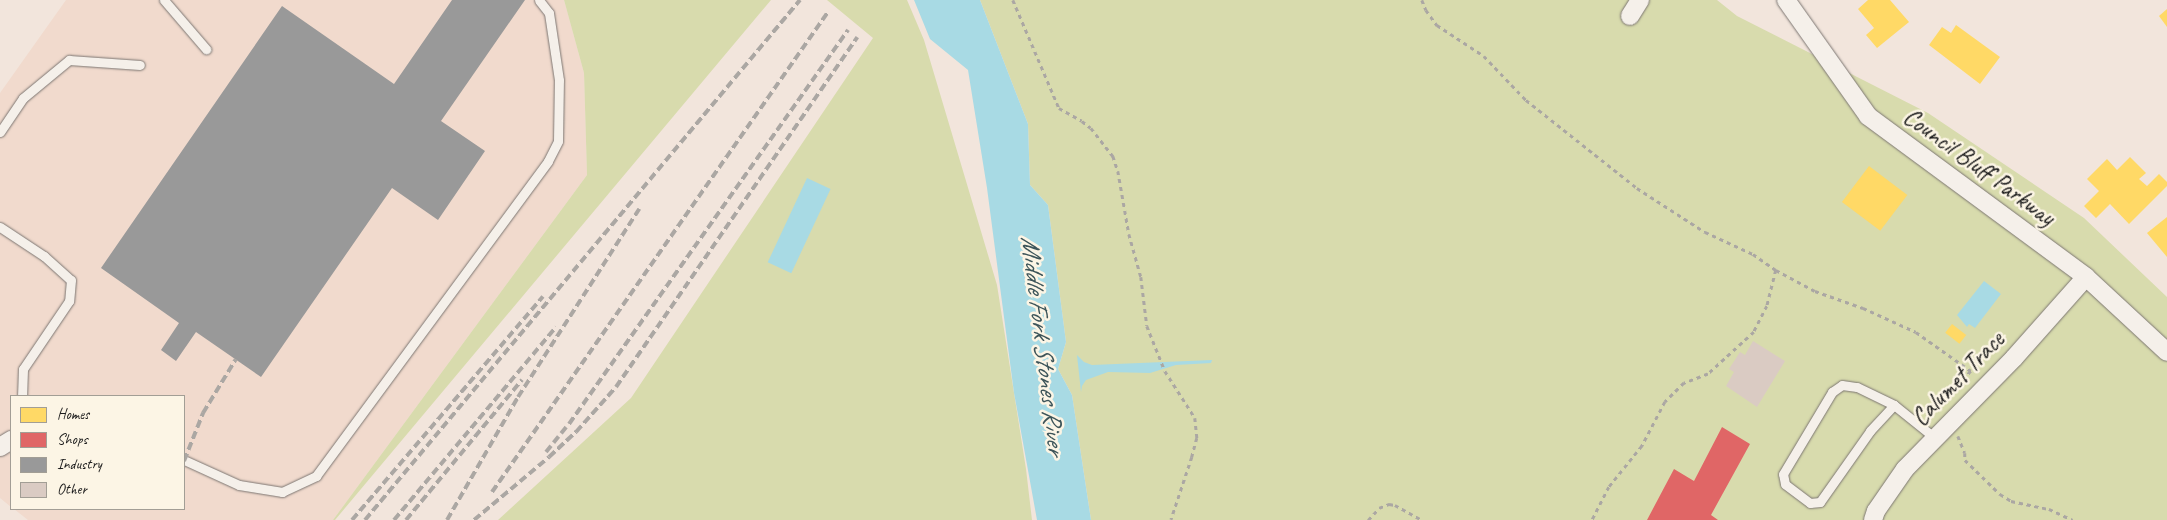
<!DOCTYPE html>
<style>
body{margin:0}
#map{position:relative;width:2167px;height:520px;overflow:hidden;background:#f2e5dc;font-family:Caveat,sans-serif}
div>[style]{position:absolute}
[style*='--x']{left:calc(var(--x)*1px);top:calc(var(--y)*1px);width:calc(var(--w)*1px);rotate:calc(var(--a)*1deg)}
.built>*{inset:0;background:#f1dacd}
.green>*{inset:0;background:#d8dbad}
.water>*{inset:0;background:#a8dae4;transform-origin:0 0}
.homes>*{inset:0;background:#ffd966;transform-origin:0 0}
.shops>*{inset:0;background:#e06666}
.industry>*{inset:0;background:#999}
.building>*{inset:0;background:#dacbc3}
.path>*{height:2.5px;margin-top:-1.25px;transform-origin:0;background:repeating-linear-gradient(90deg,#aba7a3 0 4px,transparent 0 8px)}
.roads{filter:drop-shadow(0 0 1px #7c7672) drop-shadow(0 0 1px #7c7672)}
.lane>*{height:9px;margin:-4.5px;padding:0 4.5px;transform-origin:4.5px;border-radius:4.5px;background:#f5f0ea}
.street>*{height:18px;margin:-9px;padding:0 9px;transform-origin:9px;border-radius:9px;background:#f5f0ea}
.rail>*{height:4px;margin-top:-2px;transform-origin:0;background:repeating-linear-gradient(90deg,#aba7a3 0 8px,transparent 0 12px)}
span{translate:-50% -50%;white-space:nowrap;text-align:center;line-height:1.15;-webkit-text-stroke:5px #fcf5e5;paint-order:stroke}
.street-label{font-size:25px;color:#1c1c1c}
.water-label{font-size:26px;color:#3c5459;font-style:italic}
.legend{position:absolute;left:10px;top:395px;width:175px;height:115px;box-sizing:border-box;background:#fcf5e5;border:1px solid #a29e95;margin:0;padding:6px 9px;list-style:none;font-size:15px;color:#1c1c1c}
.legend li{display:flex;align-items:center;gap:10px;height:25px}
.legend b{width:25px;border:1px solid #a29e95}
</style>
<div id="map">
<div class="built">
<i style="clip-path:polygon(66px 0,564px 0,584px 73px,587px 175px,333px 520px,28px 520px,14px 509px,184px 509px,184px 396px,11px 396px,11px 507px,0 498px,0 93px)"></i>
</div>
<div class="green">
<i style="clip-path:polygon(564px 0,771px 0,335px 520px,333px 520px,587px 175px,584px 73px)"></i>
<i style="clip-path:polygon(827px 0,907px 0,924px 40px,997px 285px,1026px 469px,1032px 520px,498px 520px,631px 398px,873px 38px)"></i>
<i style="clip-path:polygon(980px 0,1717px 0,1737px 16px,1928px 113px,2084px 218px,2167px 297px,2167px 520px,1091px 520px,1072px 395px,1058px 369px,1066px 342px,1048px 205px,1030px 185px,1028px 124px)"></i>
</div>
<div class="water">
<i style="clip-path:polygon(914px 0,980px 0,1028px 124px,1030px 185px,1048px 205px,1066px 342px,1058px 369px,1072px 395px,1091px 520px,1037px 520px,1014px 393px,987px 188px,968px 70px,930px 39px)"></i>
<i style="left:807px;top:178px;width:26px;height:93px;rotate:25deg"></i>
<i style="clip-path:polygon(1984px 281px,2001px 294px,1975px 328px,1969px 324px,1967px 327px,1957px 315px)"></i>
<i style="clip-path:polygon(1077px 355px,1084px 362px,1092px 365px,1212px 360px,1211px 363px,1176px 365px,1150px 373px,1108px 372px,1086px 380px,1082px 386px,1081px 392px)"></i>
</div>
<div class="homes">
<i style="clip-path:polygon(1868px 0,1890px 0,1909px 22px,1877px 48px,1866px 35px,1874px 28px,1858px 9px)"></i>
<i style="clip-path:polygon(2167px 9px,2167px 27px,2159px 16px)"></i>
<i style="clip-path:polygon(1956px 25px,2000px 57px,1980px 84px,1929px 45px,1942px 27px,1951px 33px)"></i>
<i style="clip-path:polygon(2130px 157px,2146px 173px,2139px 179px,2147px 186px,2159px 174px,2167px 182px,2167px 186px,2129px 224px,2110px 204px,2096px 218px,2084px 206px,2099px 191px,2087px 179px,2107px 159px,2117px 170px)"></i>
<i style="left:1869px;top:166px;width:48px;height:45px;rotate:37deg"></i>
<i style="clip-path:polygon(2167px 217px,2167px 257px,2147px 233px)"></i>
<i style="left:1952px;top:324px;width:18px;height:11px;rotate:38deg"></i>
</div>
<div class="shops">
<i style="clip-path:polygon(1722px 427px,1750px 444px,1711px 515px,1718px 520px,1647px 520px,1674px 469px,1694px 481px)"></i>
</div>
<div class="industry">
<i style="clip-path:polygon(452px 0,525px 0,441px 121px,485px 151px,438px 220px,392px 188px,261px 377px,196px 332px,176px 361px,161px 350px,179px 323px,101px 268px,282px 6px,394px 84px)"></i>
</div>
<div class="building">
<i style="clip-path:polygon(1753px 341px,1785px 361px,1757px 407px,1726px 386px,1734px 372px,1729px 369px,1740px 352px,1745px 355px)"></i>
</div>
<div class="path">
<i style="--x:1013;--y:0;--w:117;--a:66.9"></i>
<i style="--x:1059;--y:108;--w:26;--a:29"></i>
<i style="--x:1082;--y:121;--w:11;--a:38"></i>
<i style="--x:1091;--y:128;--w:36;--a:52"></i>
<i style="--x:1113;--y:156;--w:16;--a:72"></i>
<i style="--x:1118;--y:171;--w:64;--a:80.1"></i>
<i style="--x:1129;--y:234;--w:45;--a:74.4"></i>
<i style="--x:1141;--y:277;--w:49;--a:83"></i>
<i style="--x:1147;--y:326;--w:48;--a:68.2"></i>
<i style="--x:1165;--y:371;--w:56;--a:57.4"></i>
<i style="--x:1195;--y:418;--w:20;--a:84"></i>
<i style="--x:1197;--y:438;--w:20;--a:105"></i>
<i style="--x:1192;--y:457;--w:66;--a:108.4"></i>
<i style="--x:1422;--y:0;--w:11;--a:68"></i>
<i style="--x:1426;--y:10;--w:19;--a:54"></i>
<i style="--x:1437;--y:25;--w:56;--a:33.4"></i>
<i style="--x:1484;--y:56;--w:61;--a:46.3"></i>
<i style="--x:1526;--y:100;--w:142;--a:38.4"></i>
<i style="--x:1637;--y:188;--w:81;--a:32.9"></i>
<i style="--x:1705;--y:232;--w:53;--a:24.6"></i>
<i style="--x:1753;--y:254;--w:28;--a:35"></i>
<i style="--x:1776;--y:270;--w:37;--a:104"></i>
<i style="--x:1767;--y:306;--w:29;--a:117"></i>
<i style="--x:1754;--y:332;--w:62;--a:137.6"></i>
<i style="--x:1708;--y:374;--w:26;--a:159"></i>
<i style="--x:1684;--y:383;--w:27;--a:135"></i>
<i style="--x:1665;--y:402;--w:50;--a:117.6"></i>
<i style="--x:1642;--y:446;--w:53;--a:128.8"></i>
<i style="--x:1609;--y:487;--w:37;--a:117"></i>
<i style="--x:1776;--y:270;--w:44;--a:28.3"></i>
<i style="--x:1815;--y:291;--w:51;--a:19.5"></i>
<i style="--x:1863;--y:308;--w:58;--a:24.4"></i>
<i style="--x:1916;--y:332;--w:67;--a:35.3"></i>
<i style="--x:1971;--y:371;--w:51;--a:130.2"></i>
<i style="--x:1958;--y:436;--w:18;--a:68"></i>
<i style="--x:1965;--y:453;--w:7;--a:90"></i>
<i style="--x:1965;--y:460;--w:49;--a:44.2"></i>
<i style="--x:2000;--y:494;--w:13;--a:32"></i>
<i style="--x:2011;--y:501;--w:39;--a:12"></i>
<i style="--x:2049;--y:509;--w:26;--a:25"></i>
<i style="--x:1368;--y:520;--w:16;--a:-47"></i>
<i style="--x:1379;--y:508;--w:11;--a:-22"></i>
<i style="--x:1389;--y:504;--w:6;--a:9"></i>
<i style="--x:1395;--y:505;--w:31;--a:29"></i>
</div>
<div class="roads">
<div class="lane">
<i style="--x:164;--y:0;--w:65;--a:49.4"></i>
<i style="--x:0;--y:132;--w:41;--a:-55.9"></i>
<i style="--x:23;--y:98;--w:60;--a:-39.6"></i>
<i style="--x:69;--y:60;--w:71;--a:4"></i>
<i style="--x:0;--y:227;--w:53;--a:33.4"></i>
<i style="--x:44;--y:256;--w:36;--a:42"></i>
<i style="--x:71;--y:280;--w:21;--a:95"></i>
<i style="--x:69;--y:301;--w:82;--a:124.1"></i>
<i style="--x:23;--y:369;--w:27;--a:92"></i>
<i style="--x:1894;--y:405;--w:35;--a:133"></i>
<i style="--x:1870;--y:431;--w:87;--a:125.2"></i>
<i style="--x:1820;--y:502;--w:10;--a:174"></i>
<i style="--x:1810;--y:503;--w:31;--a:-143"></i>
<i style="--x:1785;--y:484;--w:10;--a:-101"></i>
<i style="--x:1783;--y:474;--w:96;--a:-59.1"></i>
<i style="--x:1832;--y:392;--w:12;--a:-35"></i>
<i style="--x:1842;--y:385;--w:15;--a:8"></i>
<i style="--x:1857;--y:387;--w:41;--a:25.9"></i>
<i style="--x:1894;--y:405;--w:53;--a:38.8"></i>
<i style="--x:184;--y:460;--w:60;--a:24.4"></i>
<i style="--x:239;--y:485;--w:44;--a:9.2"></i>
<i style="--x:282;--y:492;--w:38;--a:-25"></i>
<i style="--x:316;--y:476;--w:391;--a:-53.6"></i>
<i style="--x:548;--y:161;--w:22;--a:-63"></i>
<i style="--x:558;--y:141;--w:61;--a:-89.1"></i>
<i style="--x:559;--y:80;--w:68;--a:-98.5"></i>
<i style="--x:549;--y:13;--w:16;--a:-128"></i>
</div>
<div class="street">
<i style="--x:1786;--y:0;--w:142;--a:54.7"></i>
<i style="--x:1868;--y:116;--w:271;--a:36.4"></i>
<i style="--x:2086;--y:277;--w:110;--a:42.8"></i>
<i style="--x:1630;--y:16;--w:19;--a:-58"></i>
<i style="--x:0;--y:447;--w:13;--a:-32"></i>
<i style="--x:1873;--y:520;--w:9;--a:-72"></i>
<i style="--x:1876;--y:511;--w:51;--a:-55.4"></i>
<i style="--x:1905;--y:469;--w:156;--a:-45.5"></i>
<i style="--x:2014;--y:358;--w:108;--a:-48.4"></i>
</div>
</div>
<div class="rail">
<i style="--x:546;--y:452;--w:36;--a:-51"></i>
<i style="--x:569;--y:424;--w:483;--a:-54.7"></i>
<i style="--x:184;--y:461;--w:52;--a:-68.4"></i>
<i style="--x:203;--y:413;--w:63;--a:-58.6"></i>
<i style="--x:492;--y:492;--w:586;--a:-55.01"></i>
<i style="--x:352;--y:520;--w:294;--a:-49.5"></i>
<i style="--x:365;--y:520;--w:678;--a:-50.09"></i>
<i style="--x:394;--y:520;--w:252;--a:-50"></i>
<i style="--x:406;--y:520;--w:182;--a:-50.4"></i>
<i style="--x:447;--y:520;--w:142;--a:-60"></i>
<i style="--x:518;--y:397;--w:224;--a:-57.2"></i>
<i style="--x:474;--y:520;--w:98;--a:-40"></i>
<i style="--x:549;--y:457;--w:37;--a:-43"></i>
<i style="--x:576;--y:432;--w:60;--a:-48.4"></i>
<i style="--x:616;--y:387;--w:425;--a:-55.4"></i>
</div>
<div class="street-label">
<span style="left:1979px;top:167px;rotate:36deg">Council Bluff Parkway</span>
<span style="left:1958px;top:379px;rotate:-46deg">Calumet Trace</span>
</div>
<div class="water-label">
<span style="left:1043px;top:345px;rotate:83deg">Middle Fork Stones River</span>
</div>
<ul class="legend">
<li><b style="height:14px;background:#ffd966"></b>Homes</li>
<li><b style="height:14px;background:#e06666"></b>Shops</li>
<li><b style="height:14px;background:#999"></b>Industry</li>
<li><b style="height:14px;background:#dacbc3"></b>Other</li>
</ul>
</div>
